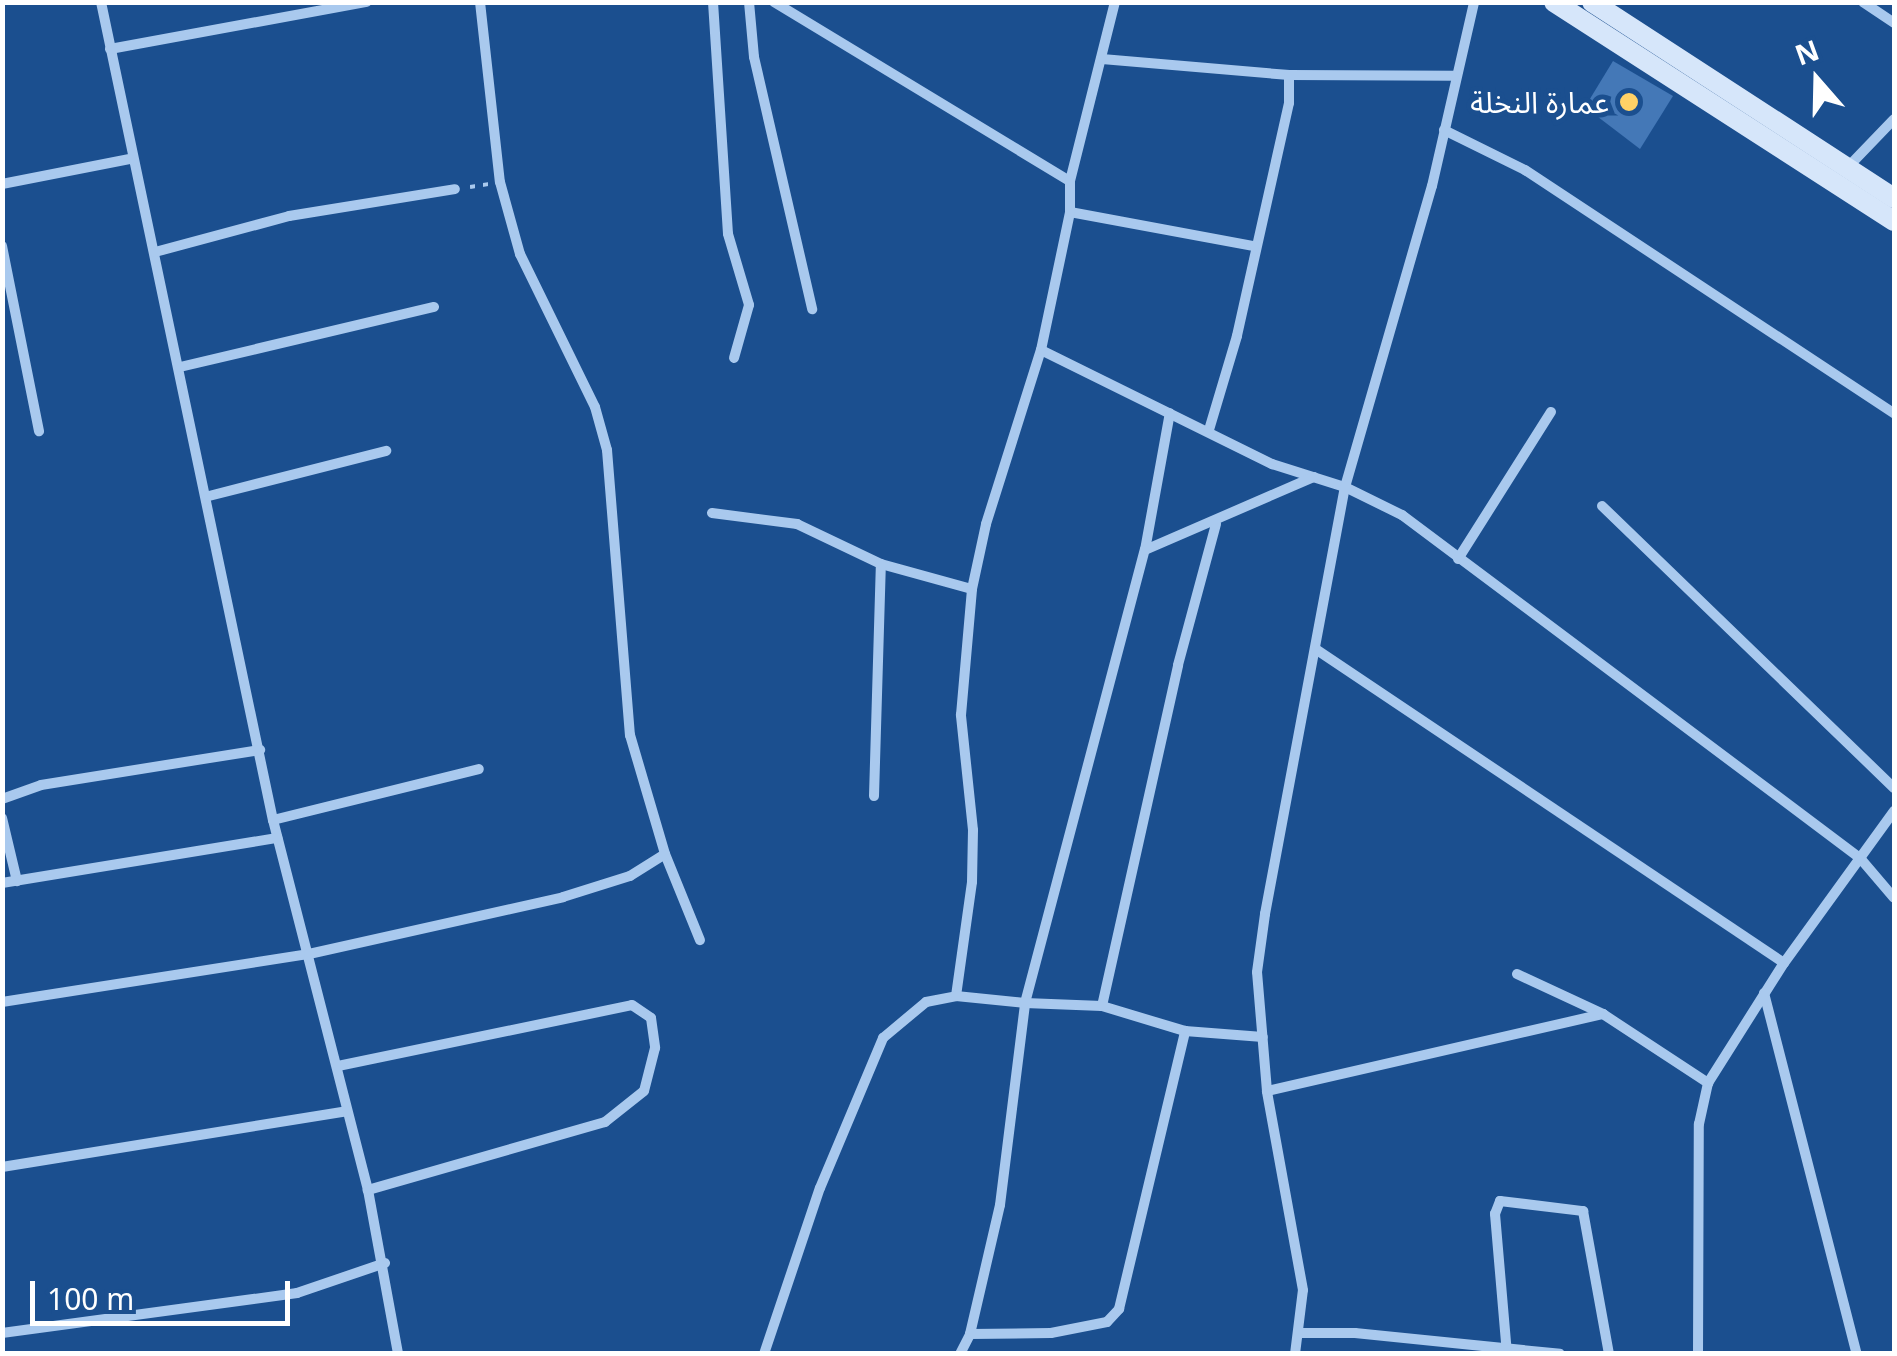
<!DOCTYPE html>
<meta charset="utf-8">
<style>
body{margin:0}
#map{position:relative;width:1897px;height:1356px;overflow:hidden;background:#1b4f8f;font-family:"Noto Sans","Noto Sans Arabic",sans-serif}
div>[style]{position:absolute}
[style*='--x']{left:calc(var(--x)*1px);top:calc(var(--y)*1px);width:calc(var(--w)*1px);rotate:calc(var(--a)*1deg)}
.building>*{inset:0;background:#4478b7}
.path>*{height:4px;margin-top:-2px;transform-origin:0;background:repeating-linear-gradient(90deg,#a9c9ee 0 5px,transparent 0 13px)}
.minor>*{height:10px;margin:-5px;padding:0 5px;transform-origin:5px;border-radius:5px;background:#a9c9ee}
.secondary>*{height:20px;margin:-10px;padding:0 10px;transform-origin:10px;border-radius:10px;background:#d6e6fa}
.dots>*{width:28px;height:28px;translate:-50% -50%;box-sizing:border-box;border:5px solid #1b4f8f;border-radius:50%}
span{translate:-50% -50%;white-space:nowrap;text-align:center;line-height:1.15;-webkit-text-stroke:10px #1b4f8f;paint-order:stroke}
.poi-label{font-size:30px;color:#fff}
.right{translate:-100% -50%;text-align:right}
.frame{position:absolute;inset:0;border:5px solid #fff;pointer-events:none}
.north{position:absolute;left:1767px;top:30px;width:100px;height:100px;-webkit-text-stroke:8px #1b4f8f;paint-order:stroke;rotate:340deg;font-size:28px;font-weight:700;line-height:40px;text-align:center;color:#fff}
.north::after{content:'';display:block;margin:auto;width:35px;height:45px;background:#fff;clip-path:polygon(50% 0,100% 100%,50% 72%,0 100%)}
.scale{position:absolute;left:30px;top:1281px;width:260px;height:45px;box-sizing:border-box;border:5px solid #fff;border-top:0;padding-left:12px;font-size:30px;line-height:35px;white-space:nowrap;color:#fff;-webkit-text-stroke:8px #1b4f8f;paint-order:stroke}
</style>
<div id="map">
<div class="building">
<i style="clip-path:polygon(1613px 61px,1673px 96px,1640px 149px,1585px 107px)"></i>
</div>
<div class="path">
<i style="--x:470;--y:187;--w:20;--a:-9"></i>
</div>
<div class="minor">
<i style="--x:101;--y:2;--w:836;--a:78.13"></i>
<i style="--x:273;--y:820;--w:382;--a:75.6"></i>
<i style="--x:368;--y:1190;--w:167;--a:79.6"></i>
<i style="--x:480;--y:2;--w:181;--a:83.7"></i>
<i style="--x:500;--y:182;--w:75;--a:74.5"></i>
<i style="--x:520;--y:254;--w:170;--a:63.9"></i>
<i style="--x:595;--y:407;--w:45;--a:74.4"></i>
<i style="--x:607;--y:450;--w:286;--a:85.4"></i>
<i style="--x:630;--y:735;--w:124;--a:73.6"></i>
<i style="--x:665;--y:854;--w:93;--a:67.9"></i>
<i style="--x:713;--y:2;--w:232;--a:86.3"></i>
<i style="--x:728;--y:234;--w:74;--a:73.5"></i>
<i style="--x:749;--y:305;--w:55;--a:105.8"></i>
<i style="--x:749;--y:2;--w:55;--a:84.8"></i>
<i style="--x:754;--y:57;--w:259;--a:77"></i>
<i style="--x:774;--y:2;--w:346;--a:31.2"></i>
<i style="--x:1863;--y:2;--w:37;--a:34"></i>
<i style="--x:110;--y:49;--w:261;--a:-10.4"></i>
<i style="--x:1102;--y:59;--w:188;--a:4.9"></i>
<i style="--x:1289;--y:75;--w:28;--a:90"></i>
<i style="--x:1289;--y:103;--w:239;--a:102.6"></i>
<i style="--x:1237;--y:336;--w:98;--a:106.6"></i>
<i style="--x:1289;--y:75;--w:166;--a:0.3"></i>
<i style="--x:1444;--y:130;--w:90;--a:26.3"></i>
<i style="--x:1525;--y:170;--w:442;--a:33.4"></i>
<i style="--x:1848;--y:167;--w:66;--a:-46.2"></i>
<i style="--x:2;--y:184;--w:130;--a:-11.1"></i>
<i style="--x:1070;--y:212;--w:187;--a:10.5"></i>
<i style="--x:2;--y:246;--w:189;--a:78.7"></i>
<i style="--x:155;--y:252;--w:139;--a:-15"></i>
<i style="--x:289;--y:216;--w:168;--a:-9.2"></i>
<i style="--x:1041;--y:350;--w:258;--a:26.3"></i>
<i style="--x:1272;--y:464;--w:77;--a:17.5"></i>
<i style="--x:1345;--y:487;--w:64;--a:26.2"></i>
<i style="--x:1402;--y:515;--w:572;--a:36.83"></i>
<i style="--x:1860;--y:858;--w:52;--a:49.6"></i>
<i style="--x:180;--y:367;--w:261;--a:-13.3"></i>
<i style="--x:209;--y:496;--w:183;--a:-14.3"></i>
<i style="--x:1602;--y:506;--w:406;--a:44"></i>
<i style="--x:712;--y:513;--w:86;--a:7.4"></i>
<i style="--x:797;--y:524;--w:93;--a:25.5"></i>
<i style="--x:881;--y:564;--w:94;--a:15.4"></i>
<i style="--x:1145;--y:550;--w:139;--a:-79.7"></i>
<i style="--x:1458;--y:559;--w:174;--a:-57.7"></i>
<i style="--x:1317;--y:650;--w:562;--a:33.83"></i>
<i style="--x:874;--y:796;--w:232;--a:-88.3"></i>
<i style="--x:2;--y:799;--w:41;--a:-19.7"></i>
<i style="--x:41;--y:785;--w:222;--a:-9.1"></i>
<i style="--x:2;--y:818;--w:65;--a:76.6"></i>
<i style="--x:273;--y:820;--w:212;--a:-13.9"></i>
<i style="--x:2;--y:883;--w:279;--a:-9.3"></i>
<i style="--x:1517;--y:974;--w:95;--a:24.9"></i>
<i style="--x:1603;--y:1014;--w:126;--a:33.3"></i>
<i style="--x:1764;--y:993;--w:373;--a:75.6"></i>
<i style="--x:956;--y:996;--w:115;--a:-82"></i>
<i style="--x:972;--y:882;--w:52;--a:-88.9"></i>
<i style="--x:973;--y:830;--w:116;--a:-96"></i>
<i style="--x:961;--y:715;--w:126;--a:-85"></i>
<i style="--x:972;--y:589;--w:66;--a:-77.8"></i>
<i style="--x:986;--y:524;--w:182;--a:-72.5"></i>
<i style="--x:1041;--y:350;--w:141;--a:-78.1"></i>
<i style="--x:1070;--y:212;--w:31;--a:-90"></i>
<i style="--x:1070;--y:181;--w:185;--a:-75.9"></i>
<i style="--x:2;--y:1002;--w:311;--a:-8.9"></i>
<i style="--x:309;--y:954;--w:260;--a:-12.6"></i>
<i style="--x:563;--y:897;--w:70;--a:-17.4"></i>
<i style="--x:630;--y:876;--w:41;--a:-32.2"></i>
<i style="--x:1102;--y:1006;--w:349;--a:-77.4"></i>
<i style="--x:1178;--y:665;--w:146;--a:-74.9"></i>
<i style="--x:338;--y:1066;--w:300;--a:-11.7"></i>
<i style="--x:632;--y:1005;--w:23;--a:34"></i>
<i style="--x:651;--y:1018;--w:30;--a:82"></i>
<i style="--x:655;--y:1048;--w:44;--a:104.3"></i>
<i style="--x:644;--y:1091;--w:50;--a:141.5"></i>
<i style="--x:605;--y:1122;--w:247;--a:164"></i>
<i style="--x:1267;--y:1091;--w:345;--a:-12.9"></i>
<i style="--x:2;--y:1167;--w:349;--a:-9.2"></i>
<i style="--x:2;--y:1333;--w:298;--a:-7.7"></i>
<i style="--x:297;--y:1293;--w:93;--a:-18.8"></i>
<i style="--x:1298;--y:1333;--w:57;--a:0"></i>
<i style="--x:1355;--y:1333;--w:206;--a:5.8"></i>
<i style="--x:970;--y:1334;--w:81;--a:-0.7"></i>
<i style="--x:1051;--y:1333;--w:57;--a:-11.1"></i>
<i style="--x:1107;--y:1322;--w:18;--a:-47"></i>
<i style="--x:1119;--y:1309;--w:286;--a:-76.6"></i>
<i style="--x:764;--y:1354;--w:175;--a:-71.4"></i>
<i style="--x:820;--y:1188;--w:163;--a:-67.2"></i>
<i style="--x:883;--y:1038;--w:56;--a:-39.9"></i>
<i style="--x:926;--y:1002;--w:31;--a:-11"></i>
<i style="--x:956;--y:996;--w:69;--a:5.8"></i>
<i style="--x:1025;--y:1003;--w:469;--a:-75.2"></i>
<i style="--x:1145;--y:550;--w:184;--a:-23.4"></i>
<i style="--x:960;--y:1354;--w:22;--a:-63"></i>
<i style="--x:970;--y:1334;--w:132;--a:-76.9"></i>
<i style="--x:1000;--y:1205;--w:204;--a:-82.9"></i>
<i style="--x:1025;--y:1003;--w:77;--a:2.2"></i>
<i style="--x:1102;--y:1006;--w:87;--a:16.8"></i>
<i style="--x:1185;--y:1031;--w:78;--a:4.4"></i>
<i style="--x:1295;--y:1354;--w:64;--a:-82.9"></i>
<i style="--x:1303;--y:1290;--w:202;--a:-100.3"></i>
<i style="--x:1267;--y:1091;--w:119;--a:-94.8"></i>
<i style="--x:1257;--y:972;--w:59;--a:-82.1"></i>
<i style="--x:1265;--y:914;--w:434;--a:-79.4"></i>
<i style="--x:1345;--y:487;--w:313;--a:-73.9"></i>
<i style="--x:1432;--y:186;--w:189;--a:-77.1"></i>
<i style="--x:1507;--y:1354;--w:141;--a:-94.9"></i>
<i style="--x:1495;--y:1214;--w:14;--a:-69"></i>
<i style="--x:1500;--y:1201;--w:84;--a:6.9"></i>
<i style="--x:1583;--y:1211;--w:145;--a:79.7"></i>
<i style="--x:1698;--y:1354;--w:230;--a:-89.8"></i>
<i style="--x:1699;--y:1124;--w:42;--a:-77.6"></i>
<i style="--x:1708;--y:1083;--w:142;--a:-57.7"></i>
<i style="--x:1784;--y:963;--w:188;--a:-54.1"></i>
</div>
<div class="secondary">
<i style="--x:1554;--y:2;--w:404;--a:32.8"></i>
<i style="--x:1592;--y:2;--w:360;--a:33"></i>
</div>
<div class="dots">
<i style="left:1629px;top:102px;background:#ffd166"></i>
</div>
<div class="poi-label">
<span class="right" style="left:1609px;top:102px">عمارة النخلة</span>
</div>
<div class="frame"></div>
<div class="north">N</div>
<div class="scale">100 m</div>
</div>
